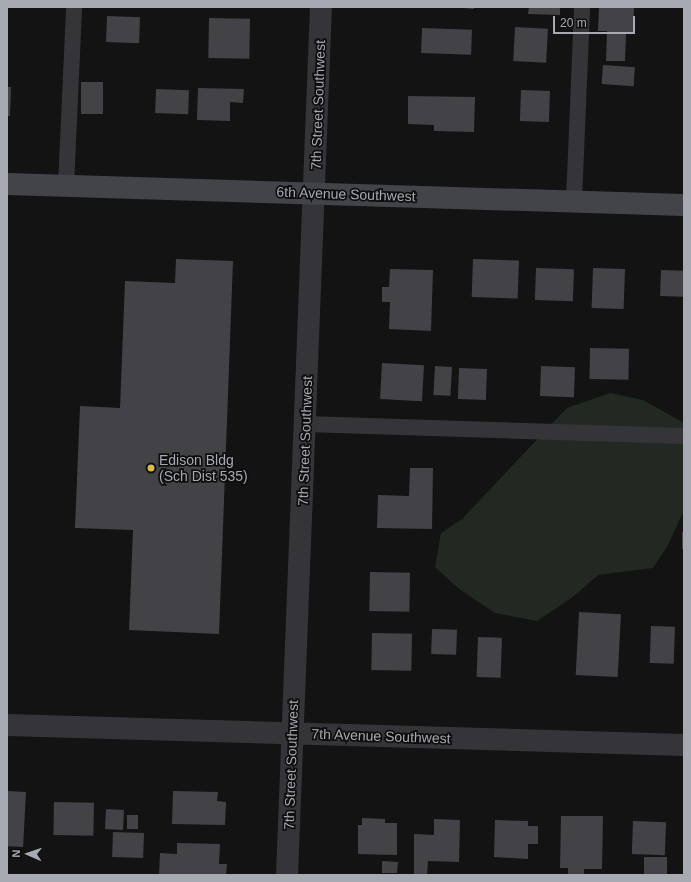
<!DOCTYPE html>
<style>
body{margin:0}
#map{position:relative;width:691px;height:882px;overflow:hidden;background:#131314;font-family:Arial,sans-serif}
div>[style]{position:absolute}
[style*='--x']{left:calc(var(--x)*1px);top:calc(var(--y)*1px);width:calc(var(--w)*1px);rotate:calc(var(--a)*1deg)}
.green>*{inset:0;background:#222923}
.building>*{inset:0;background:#434347;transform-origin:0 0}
.lane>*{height:16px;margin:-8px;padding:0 8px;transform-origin:8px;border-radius:8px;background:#353539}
.street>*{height:22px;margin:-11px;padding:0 11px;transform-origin:11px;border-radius:11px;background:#353539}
.secondary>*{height:22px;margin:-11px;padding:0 11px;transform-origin:11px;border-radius:11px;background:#434449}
.dots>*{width:11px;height:11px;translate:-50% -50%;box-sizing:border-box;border:2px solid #0e0e0f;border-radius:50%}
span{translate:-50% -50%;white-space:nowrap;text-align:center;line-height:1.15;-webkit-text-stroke:3.5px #0e0e0f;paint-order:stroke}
.street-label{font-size:14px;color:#a7a9b3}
.poi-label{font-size:14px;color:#a7a9b3}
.left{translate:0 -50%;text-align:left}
.frame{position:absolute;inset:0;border:8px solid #a7a9b3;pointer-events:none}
.north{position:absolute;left:8px;top:834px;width:40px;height:40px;-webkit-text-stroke:3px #0e0e0f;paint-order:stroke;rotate:272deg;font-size:11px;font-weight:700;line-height:16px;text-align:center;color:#a7a9b3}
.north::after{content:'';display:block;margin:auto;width:14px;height:18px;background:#a7a9b3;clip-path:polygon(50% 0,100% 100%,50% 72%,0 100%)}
.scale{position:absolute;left:553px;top:16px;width:82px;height:18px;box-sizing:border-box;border:2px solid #a7a9b3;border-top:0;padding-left:5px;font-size:12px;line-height:14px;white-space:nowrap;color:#a7a9b3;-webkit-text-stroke:3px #0e0e0f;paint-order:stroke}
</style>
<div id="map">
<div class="green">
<i style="clip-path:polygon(610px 393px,643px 400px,684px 423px,684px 510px,668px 545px,653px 568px,598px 575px,574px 596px,537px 621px,495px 613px,458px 588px,435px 567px,441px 533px,462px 519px,567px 408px)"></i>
</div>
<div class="building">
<i style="clip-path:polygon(451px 7px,474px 7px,474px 9px)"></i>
<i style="clip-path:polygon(529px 7px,560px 7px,560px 15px,528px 14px)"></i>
<i style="clip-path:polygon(599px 7px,634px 7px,633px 34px,626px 33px,625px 61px,606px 61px,607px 31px,598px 31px)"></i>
<i style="left:107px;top:16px;width:33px;height:26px;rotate:2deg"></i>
<i style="left:209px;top:18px;width:41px;height:40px;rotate:1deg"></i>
<i style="left:515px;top:27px;width:33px;height:34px;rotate:3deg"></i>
<i style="left:422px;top:28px;width:50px;height:25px;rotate:2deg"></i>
<i style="left:603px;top:65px;width:32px;height:19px;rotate:4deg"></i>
<i style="left:81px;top:82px;width:22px;height:32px"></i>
<i style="clip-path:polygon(7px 87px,11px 87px,10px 116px,7px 116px)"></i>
<i style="clip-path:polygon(198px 88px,244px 89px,243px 103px,230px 102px,230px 121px,197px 120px)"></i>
<i style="left:156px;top:89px;width:33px;height:24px;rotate:2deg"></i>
<i style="left:521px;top:90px;width:29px;height:31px;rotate:2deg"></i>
<i style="clip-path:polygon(408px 96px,475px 97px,474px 132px,434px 131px,434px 125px,408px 124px)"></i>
<i style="clip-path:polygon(176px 259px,233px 261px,219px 634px,129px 630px,133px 530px,75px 528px,80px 406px,120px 408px,125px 281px,175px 283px)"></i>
<i style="left:473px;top:259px;width:46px;height:38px;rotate:2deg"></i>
<i style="left:536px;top:268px;width:38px;height:32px;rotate:2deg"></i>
<i style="left:593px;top:268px;width:32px;height:40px;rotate:2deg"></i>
<i style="clip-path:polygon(390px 269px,433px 270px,431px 331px,389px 329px,390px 302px,382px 302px,382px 287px,389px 287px)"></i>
<i style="left:661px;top:270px;width:23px;height:26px;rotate:2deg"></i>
<i style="left:590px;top:348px;width:39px;height:31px;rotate:1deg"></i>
<i style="left:382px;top:363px;width:42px;height:36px;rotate:3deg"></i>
<i style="left:435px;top:366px;width:17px;height:29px;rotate:3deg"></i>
<i style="left:541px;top:366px;width:34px;height:30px;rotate:2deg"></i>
<i style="left:459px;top:368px;width:28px;height:31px;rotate:2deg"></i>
<i style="clip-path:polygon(410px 468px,433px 468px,432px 529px,377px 528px,378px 495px,409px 496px)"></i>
<i style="left:682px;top:532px;width:2px;height:17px"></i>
<i style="left:370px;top:572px;width:40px;height:39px;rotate:1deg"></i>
<i style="left:579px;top:612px;width:42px;height:63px;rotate:3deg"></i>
<i style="left:651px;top:626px;width:24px;height:37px;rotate:2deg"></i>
<i style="left:432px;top:629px;width:25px;height:25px;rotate:2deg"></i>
<i style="left:372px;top:633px;width:40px;height:37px;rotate:1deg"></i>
<i style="left:478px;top:637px;width:24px;height:40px;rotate:2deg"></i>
<i style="left:7px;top:791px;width:19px;height:55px;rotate:3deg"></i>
<i style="clip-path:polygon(173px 791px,218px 792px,217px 801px,226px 802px,225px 825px,172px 824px)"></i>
<i style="left:54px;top:802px;width:40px;height:33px;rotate:1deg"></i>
<i style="left:106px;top:809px;width:18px;height:20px;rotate:3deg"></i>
<i style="left:127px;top:815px;width:11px;height:14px"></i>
<i style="clip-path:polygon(561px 816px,603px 816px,602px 869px,584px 869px,584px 875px,568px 875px,568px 868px,560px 868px)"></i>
<i style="clip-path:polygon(362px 818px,385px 819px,385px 823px,397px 823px,397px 855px,358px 854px,358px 825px,362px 825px)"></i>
<i style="clip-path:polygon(434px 819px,460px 820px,459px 862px,428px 861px,427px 875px,414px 875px,414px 834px,434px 835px)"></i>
<i style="clip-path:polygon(495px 820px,528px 821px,528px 826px,538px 826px,538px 844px,528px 844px,528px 859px,494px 857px)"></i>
<i style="left:633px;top:821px;width:33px;height:33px;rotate:2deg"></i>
<i style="left:113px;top:832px;width:31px;height:25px;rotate:2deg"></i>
<i style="clip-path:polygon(177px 843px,220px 844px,219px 864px,227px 864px,226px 875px,159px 875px,160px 853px,177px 854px)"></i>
<i style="left:644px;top:857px;width:23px;height:18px"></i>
<i style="clip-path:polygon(382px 861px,398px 862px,397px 873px,382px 873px)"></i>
</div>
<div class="lane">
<i style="--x:66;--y:186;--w:179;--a:-87.4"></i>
<i style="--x:574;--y:201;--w:194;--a:-87.6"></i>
<i style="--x:305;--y:424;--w:379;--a:1.8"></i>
</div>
<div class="street">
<i style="--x:7;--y:725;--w:677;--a:1.69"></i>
<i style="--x:287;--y:875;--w:869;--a:-87.76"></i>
</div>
<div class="secondary">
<i style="--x:7;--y:184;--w:677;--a:1.78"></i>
</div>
<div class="dots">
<i style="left:151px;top:468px;background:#d9bb46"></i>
</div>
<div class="street-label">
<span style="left:318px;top:105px;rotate:-88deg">7th Street Southwest</span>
<span style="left:346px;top:194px;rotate:2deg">6th Avenue Southwest</span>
<span style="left:305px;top:441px;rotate:-88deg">7th Street Southwest</span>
<span style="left:381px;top:736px;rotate:2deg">7th Avenue Southwest</span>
<span style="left:291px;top:765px;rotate:-88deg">7th Street Southwest</span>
</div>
<div class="poi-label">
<span class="left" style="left:159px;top:468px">Edison Bldg<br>(Sch Dist 535)</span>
</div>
<div class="frame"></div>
<div class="north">N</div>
<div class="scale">20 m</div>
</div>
